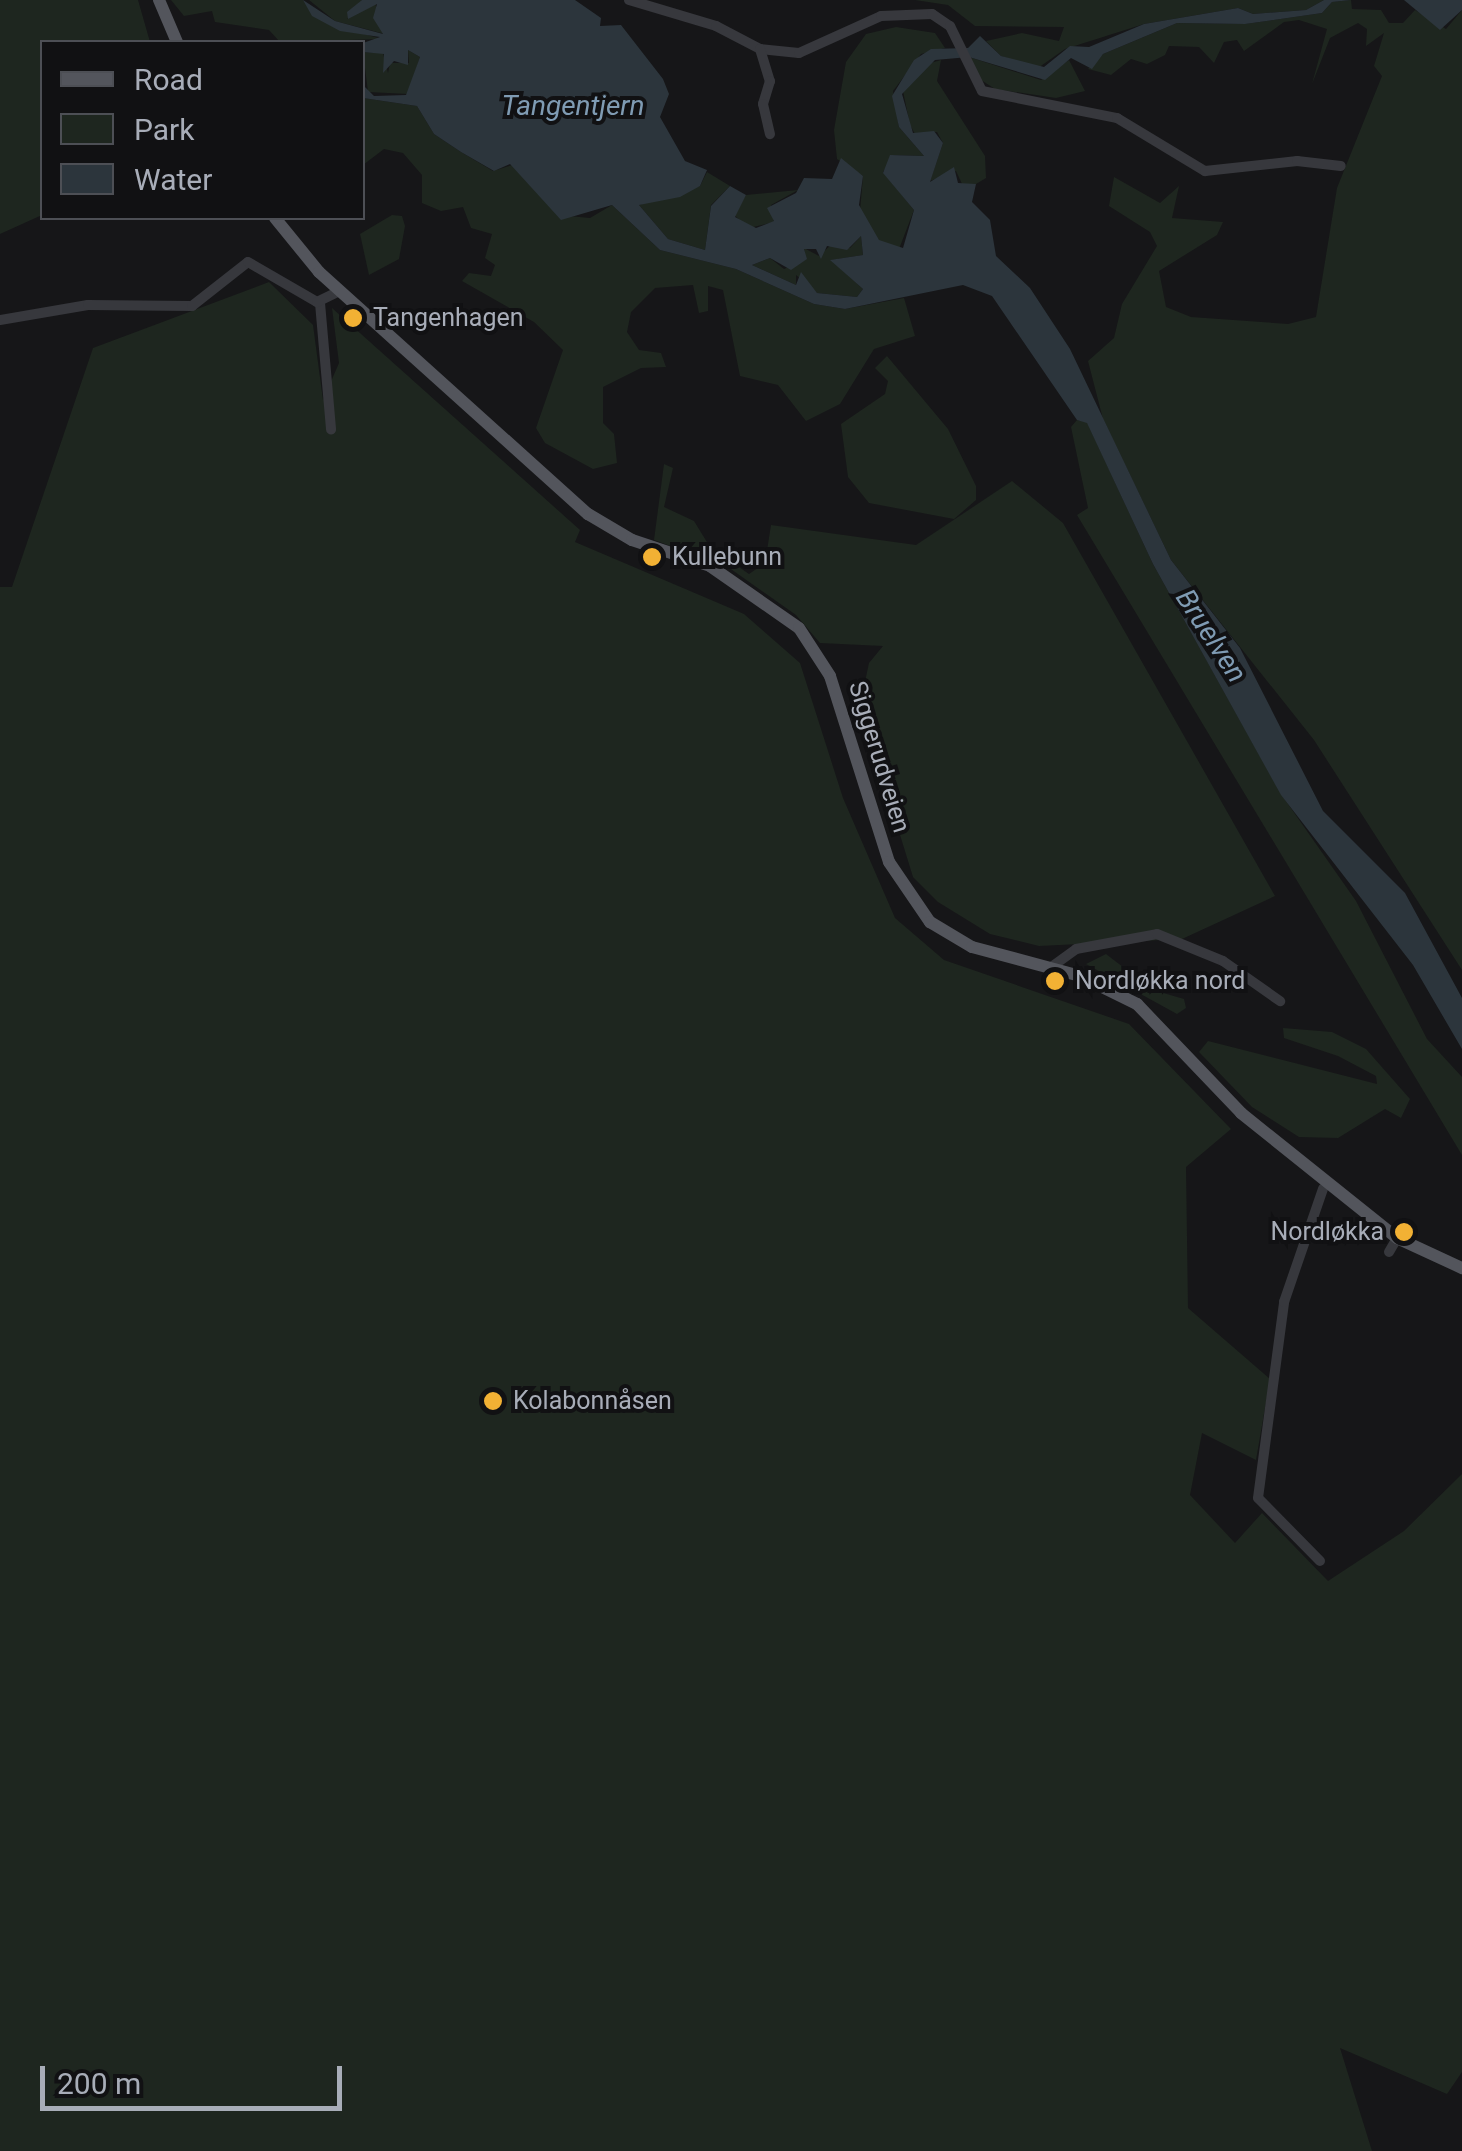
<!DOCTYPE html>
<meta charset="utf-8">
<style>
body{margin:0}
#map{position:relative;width:1462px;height:2151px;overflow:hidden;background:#161618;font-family:Roboto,sans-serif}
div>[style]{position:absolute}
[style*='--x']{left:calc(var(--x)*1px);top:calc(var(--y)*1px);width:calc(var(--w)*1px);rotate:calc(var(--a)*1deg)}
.green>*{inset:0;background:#1e261f}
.water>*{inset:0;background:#2c353c}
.minor>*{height:10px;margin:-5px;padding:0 5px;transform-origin:5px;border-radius:5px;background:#37383d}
.major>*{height:12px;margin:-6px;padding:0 6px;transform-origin:6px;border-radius:6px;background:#53555c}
.dots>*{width:28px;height:28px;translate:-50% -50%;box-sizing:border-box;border:5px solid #111113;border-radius:50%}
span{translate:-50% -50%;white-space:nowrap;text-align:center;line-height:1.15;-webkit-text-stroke:8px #111113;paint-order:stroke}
.poi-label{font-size:25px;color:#a8adb8}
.left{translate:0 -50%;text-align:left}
.right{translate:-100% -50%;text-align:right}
.street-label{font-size:25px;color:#a8adb8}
.water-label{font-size:28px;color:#7f9bb3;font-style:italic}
.legend{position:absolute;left:40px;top:40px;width:325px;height:180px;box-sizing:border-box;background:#111113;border:2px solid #4d4f55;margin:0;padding:12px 18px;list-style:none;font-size:30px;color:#a8adb8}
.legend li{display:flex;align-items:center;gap:20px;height:50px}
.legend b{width:50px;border:2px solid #4d4f55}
.scale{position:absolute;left:40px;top:2066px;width:302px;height:45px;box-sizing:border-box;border:5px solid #a8adb8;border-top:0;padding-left:12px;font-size:30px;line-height:35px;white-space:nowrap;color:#a8adb8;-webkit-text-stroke:8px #111113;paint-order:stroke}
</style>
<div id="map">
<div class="green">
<i style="clip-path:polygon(0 0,138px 0,150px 42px,42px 42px,42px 215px,0 234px)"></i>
<i style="clip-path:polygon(171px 0,303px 0,328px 24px,382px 39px,280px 42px,269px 30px,215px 22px,212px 11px,184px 16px)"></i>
<i style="clip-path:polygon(309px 0,362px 0,347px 19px,375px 3px,385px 34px,335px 21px)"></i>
<i style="clip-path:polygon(915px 0,1324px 0,1306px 10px,1253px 14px,1238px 8px,1144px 24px,1065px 49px,1038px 68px,1001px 56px,986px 41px,1022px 33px,1059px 41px,1064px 27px,975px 26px,948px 5px)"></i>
<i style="clip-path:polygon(1351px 0,1352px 9px,1381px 10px,1389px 23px,1403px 23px,1415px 10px,1446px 29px,1462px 10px,1462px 970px,1314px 740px,1171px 560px,1103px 419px,1088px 361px,1114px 338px,1122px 304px,1157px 246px,1150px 232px,1109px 206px,1114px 177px,1160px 203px,1179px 186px,1172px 218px,1223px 222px,1217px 235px,1159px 271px,1166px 307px,1191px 317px,1288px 324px,1316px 317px,1337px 188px,1382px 76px,1374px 66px,1384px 33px,1366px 46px,1367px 29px,1358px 23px,1330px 38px,1312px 84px,1327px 29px,1299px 20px,1284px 22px,1244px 51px,1237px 40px,1224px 42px,1214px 63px,1199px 47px,1169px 46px,1165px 55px,1147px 64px,1131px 59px,1111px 75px,1088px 69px,1103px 54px,1177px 23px,1245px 24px,1322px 13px,1332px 2px)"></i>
<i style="clip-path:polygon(896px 27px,935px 33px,945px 48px,921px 54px,893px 91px,899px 127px,924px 156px,894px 155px,883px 172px,914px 210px,899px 249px,879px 241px,860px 211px,863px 176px,837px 159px,834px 130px,846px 62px,866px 34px)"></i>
<i style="clip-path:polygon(408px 50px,420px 57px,408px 94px,368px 92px,363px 52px,383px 53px,388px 73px,390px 63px,409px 63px)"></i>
<i style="clip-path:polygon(969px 57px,1041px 80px,1069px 60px,1085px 91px,1056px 98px,995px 89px,978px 78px)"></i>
<i style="clip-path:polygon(941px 60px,937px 81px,985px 156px,986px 178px,976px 184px,963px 186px,956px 171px,930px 181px,943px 143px,937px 132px,915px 134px,910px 125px,903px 91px,927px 64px)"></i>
<i style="clip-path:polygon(363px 98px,417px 106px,434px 134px,461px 152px,493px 171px,512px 165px,558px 215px,590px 218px,612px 205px,660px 250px,736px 269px,814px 304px,845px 309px,904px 298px,915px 336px,874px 349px,840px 404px,806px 421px,778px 385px,740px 376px,723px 290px,708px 286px,708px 311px,699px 313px,693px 285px,655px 288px,631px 312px,627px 332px,639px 350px,661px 353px,666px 367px,641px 368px,603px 387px,603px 423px,614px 434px,617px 463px,593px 469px,545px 443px,536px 428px,563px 350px,534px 322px,462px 281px,469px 273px,491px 276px,495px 265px,485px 258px,492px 234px,471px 228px,463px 207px,441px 211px,422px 203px,422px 175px,403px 153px,384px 149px,363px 165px)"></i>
<i style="clip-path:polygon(707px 172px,730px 186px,711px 205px,705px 250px,668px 239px,639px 205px,700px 186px)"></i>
<i style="clip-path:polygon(798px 190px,771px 205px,774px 222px,749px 228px,734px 215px,746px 195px)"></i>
<i style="clip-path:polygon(392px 215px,402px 216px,405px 226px,399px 259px,369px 275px,360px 234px)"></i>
<i style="clip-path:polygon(861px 236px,863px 255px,831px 260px,863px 289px,857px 297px,817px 293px,796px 275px,796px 285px,752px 265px,770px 258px,784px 269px,805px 260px,804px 248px,819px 256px,834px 242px,850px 248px)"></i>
<i style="clip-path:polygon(269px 282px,313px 325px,323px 400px,339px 363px,332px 308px,580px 530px,575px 542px,744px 614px,800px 663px,843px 798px,895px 918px,944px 960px,1129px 1024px,1231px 1129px,1186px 1167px,1188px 1308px,1270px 1379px,1256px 1460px,1202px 1433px,1190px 1495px,1235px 1543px,1262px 1513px,1328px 1581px,1404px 1531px,1462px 1474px,1462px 2072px,1447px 2094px,1340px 2048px,1372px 2151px,0 2151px,0 587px,12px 587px,93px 348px)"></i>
<i style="clip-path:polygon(887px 356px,948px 429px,976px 486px,976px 500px,954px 519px,869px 503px,848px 477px,841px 424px,885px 394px,888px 381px,875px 368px)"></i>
<i style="clip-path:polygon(1077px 420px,1087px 422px,1153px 564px,1281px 794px,1356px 901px,1427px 1039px,1462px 1077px,1462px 1155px,1077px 515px,1088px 508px,1071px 427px)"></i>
<i style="clip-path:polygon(664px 464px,673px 468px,664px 507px,694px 521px,710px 547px,749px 574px,765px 563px,771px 525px,916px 545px,1012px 481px,1063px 523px,1275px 896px,1182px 939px,1039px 946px,990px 934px,938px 902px,913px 877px,860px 705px,869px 663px,883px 646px,820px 643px,796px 615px,728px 567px,654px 540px)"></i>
<i style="clip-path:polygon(1106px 954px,1153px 990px,1184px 999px,1186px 1008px,1177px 1014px,1086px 964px)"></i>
<i style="clip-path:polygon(1283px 1028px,1332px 1032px,1366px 1049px,1410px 1099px,1401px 1118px,1385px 1109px,1338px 1138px,1299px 1137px,1252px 1107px,1199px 1052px,1208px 1041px,1377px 1084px,1376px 1076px,1338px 1056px,1284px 1038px)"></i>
</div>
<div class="water">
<i style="clip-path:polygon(evenodd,303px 0,335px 21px,383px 34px,373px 18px,377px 4px,348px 19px,347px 12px,362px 0,575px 0,601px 18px,600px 26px,621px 25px,663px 79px,669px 94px,660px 117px,685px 161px,707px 170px,700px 186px,680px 197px,639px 205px,668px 239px,705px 250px,711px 206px,730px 186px,746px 195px,735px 217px,756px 228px,774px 221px,767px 208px,796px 193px,804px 178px,832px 179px,841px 158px,863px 176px,859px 205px,879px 240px,903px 248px,914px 210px,883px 173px,890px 155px,924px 156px,899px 127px,892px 96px,914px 60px,931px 49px,968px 48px,980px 36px,1001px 56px,1044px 67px,1070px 46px,1089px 47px,1144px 24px,1238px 8px,1253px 14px,1306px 10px,1324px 0,1351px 0,1332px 2px,1322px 13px,1245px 24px,1177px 23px,1103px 54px,1092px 69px,1071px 58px,1045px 80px,969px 57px,935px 60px,902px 94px,913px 133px,934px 131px,943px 143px,930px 182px,954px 167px,958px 183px,976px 184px,972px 202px,990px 220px,996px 256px,1030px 288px,1070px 349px,1171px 560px,1240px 648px,1323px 811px,1405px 893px,1462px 998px,1462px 1049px,1413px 965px,1281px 795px,1153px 564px,1087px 423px,1077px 420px,992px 296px,963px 285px,845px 309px,814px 304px,736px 269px,660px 250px,612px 205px,561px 220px,510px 164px,494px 171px,461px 152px,434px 134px,417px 106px,363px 98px,363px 85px,374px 96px,406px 95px,420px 57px,408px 50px,408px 65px,394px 61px,383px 73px,384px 54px,363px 52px,363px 43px,380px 37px,340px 31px,312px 16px,303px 0,861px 236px,863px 255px,830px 260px,863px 289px,857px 297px,817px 293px,801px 272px,796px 285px,752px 265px,770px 258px,791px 270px,807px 259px,804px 249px,816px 249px,821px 259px,827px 246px,847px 250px,861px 236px)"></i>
<i style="clip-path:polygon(1404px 0,1462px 0,1462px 10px,1440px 30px)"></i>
</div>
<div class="minor">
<i style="--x:629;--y:0;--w:91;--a:16.6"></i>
<i style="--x:716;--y:26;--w:50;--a:27.6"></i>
<i style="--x:760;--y:49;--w:39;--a:6"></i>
<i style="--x:799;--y:53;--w:90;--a:-24.3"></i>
<i style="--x:881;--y:16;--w:51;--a:-2.2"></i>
<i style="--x:932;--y:14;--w:22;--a:34"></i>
<i style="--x:950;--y:26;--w:72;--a:63.8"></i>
<i style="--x:982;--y:91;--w:138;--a:11.3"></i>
<i style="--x:1117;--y:118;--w:103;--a:31.1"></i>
<i style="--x:1205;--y:171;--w:93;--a:-6.2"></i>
<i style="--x:1297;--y:161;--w:44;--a:6.5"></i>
<i style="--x:760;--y:49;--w:34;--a:73"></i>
<i style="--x:770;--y:81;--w:24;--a:107"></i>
<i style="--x:763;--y:104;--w:31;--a:77"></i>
<i style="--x:320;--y:303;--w:127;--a:85"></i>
<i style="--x:0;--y:320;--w:89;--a:-9.7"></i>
<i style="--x:88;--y:305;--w:104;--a:0.6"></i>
<i style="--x:192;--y:306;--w:71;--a:-38.2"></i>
<i style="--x:248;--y:262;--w:80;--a:30.1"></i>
<i style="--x:317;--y:302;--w:25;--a:-26"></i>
<i style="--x:1050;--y:968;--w:32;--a:-36"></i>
<i style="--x:1076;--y:949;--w:82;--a:-10.5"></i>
<i style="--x:1157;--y:934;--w:71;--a:22.2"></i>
<i style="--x:1223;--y:961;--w:70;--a:35.1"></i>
<i style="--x:1389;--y:1252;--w:16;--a:-60"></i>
<i style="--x:1320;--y:1561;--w:88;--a:-134.5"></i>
<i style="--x:1258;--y:1498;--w:198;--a:-82.4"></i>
<i style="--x:1284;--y:1302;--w:120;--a:-71"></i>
</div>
<div class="major">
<i style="--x:159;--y:0;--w:46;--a:66.8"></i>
<i style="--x:275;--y:218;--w:70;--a:50.8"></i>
<i style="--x:319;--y:272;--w:362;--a:42"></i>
<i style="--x:588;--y:514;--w:51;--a:30.6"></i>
<i style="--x:632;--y:540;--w:82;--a:18.4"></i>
<i style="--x:710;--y:566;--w:108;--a:34.9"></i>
<i style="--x:799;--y:628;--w:57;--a:57.1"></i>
<i style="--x:830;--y:676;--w:195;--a:72.4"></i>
<i style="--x:889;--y:862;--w:73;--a:55.7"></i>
<i style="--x:930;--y:922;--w:49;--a:30.8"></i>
<i style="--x:972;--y:947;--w:112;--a:15"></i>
<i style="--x:1080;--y:976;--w:64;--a:26.2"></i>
<i style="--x:1137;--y:1004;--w:151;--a:46.3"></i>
<i style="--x:1241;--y:1113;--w:200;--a:38.7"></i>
<i style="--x:1397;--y:1238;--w:72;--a:24.8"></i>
</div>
<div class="dots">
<i style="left:353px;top:318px;background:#f2b134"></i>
<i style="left:652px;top:557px;background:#f2b134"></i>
<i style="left:1055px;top:981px;background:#f2b134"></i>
<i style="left:1404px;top:1232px;background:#f2b134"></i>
<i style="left:493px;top:1401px;background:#f2b134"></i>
</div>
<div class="poi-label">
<span class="left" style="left:373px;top:318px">Tangenhagen</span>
<span class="left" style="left:672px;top:557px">Kullebunn</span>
<span class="left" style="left:1075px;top:981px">Nordløkka nord</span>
<span class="right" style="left:1384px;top:1232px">Nordløkka</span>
<span class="left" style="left:513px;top:1401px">Kolabonnåsen</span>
</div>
<div class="street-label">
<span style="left:879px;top:757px;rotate:73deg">Siggerudveien</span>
</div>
<div class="water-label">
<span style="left:573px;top:106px">Tangentjern</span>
<span style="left:1211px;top:636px;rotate:57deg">Bruelven</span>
</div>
<ul class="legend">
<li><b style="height:12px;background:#53555c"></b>Road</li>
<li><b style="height:28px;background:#1e261f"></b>Park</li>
<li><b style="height:28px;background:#2c353c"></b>Water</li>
</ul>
<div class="scale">200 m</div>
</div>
